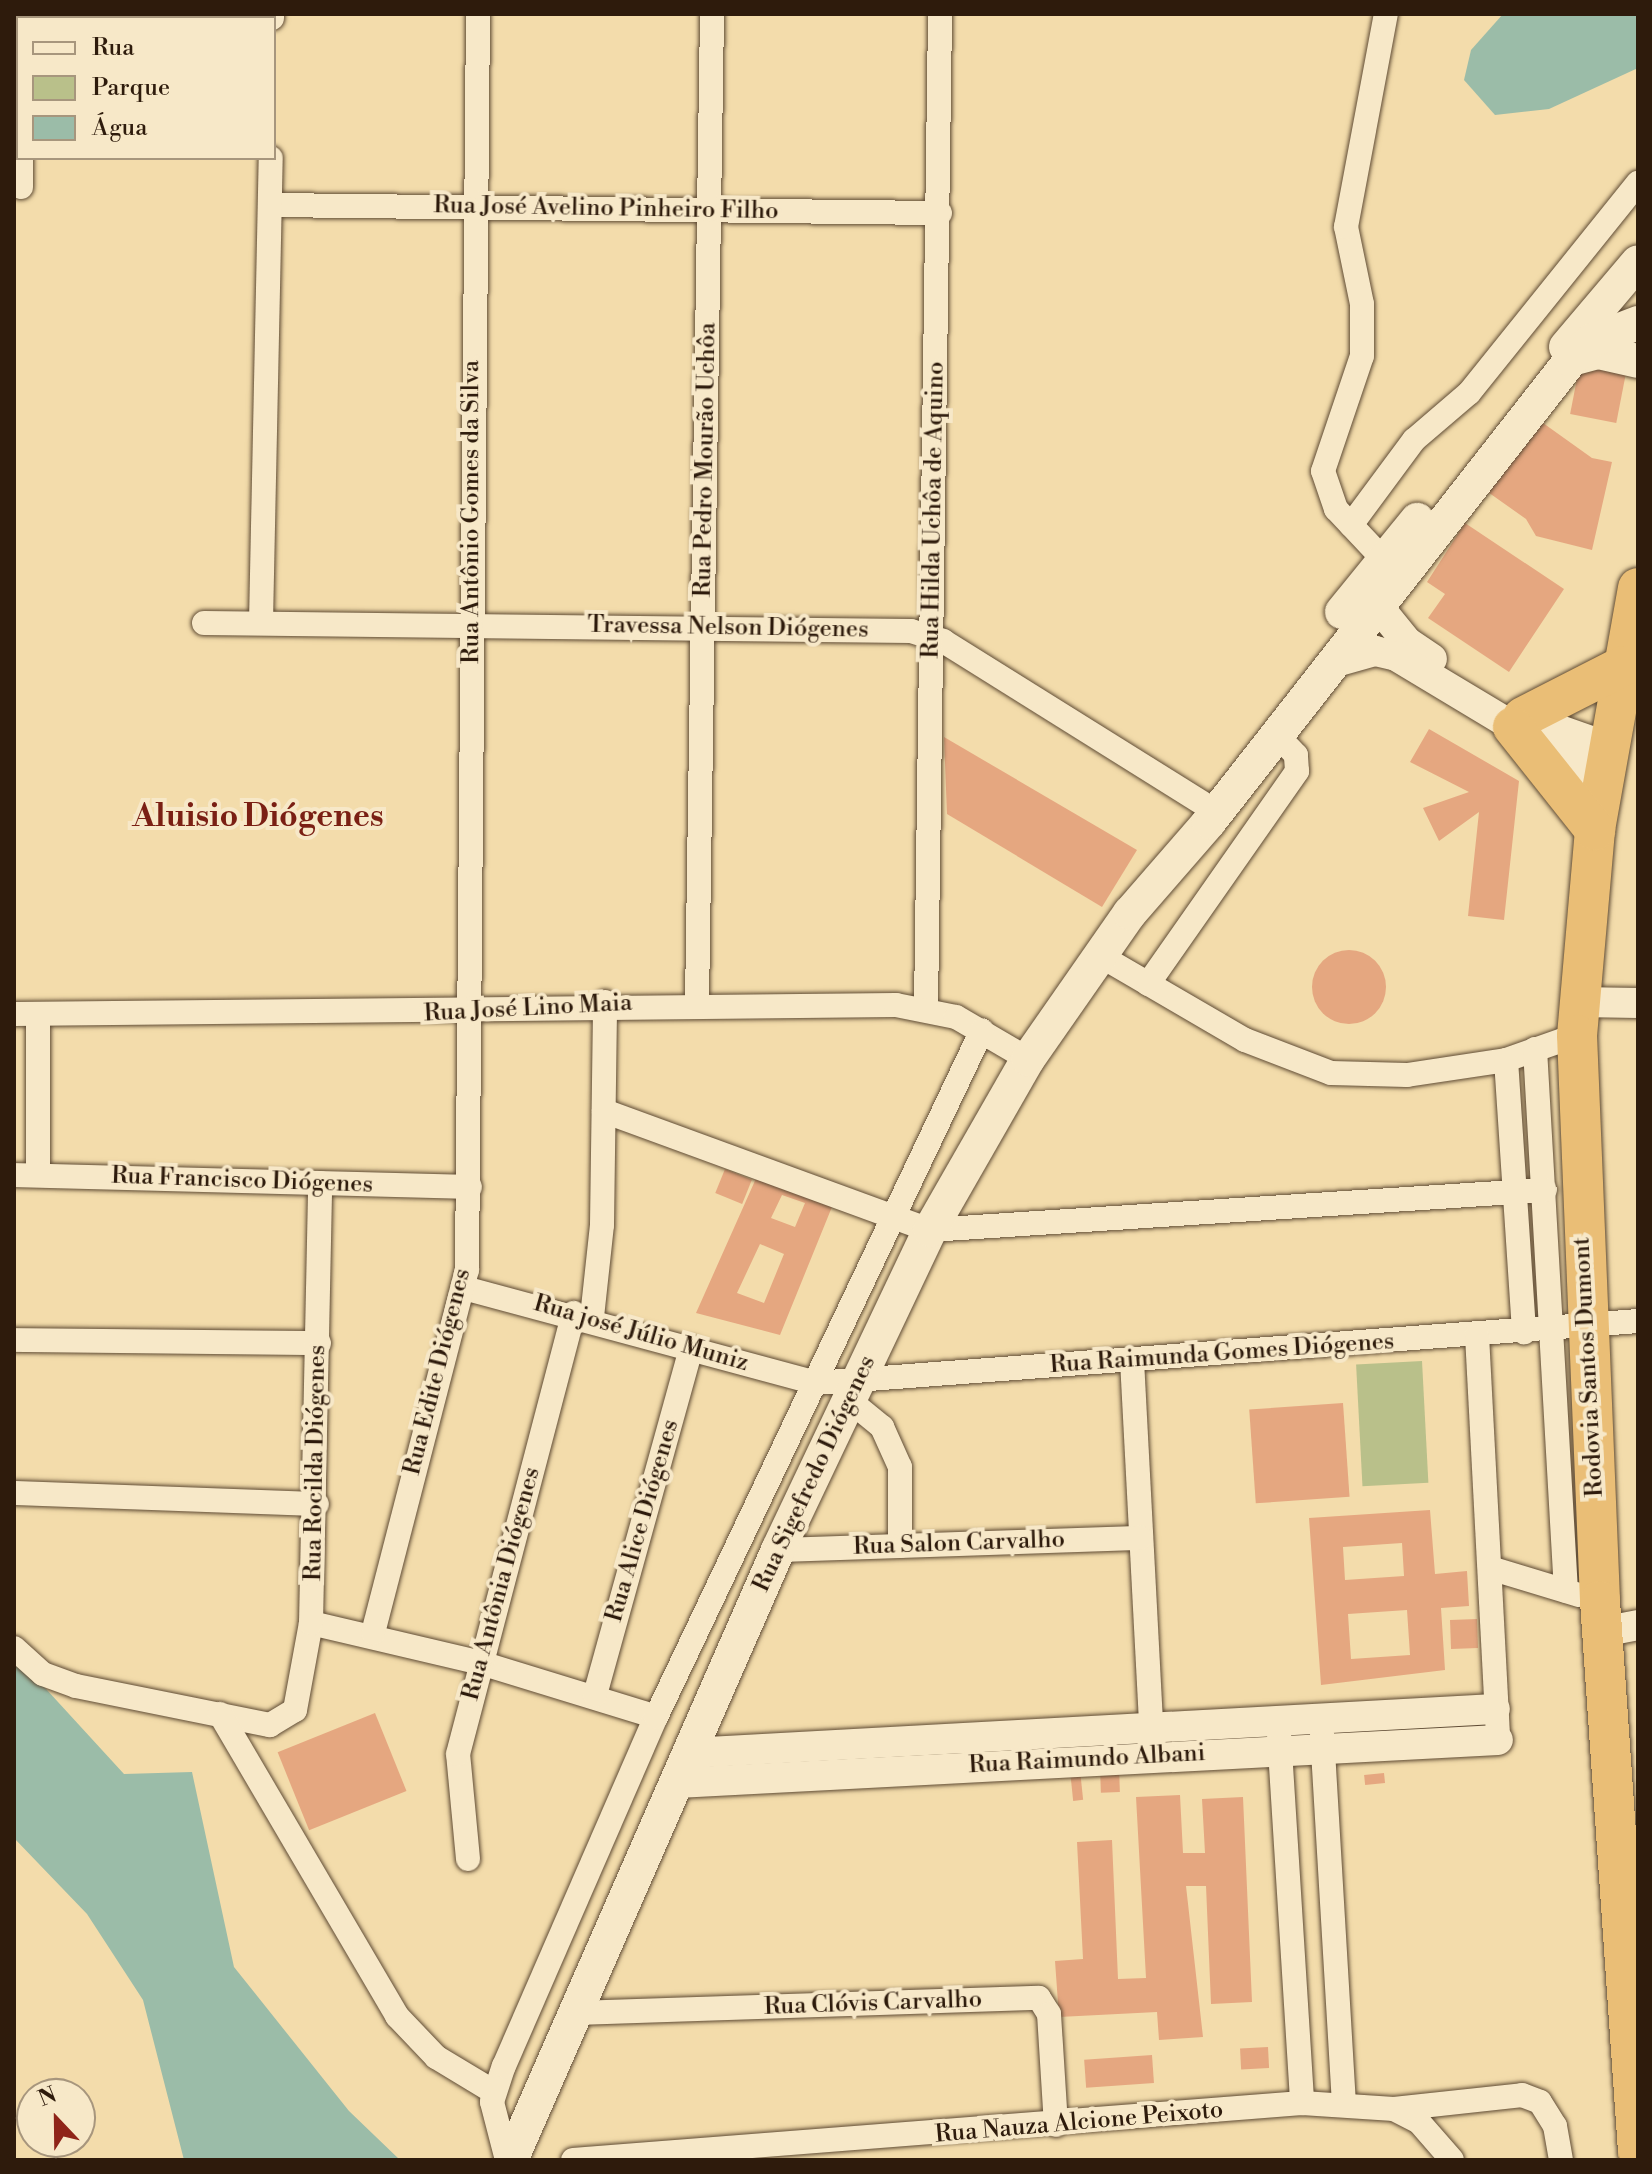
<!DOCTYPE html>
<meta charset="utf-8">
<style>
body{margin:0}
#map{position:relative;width:1652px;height:2174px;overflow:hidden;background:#f3dcab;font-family:"Libre Bodoni",serif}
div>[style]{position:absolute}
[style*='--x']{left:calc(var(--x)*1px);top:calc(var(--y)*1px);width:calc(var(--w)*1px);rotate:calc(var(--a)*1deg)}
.green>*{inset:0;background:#b9c08a;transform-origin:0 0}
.water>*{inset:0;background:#9bbca8}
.building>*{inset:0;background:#e5a780;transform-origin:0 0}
.round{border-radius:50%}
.roads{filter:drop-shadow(0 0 2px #5f4b34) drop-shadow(0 0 2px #5f4b34)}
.minor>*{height:24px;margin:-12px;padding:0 12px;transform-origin:12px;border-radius:12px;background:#f7e8c8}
.tertiary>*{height:30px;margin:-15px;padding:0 15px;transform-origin:15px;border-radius:15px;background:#f7e8c8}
.secondary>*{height:34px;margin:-17px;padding:0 17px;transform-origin:17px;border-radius:17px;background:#f7e8c8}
.trunk>*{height:40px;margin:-20px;padding:0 20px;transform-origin:20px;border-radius:20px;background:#eabe76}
span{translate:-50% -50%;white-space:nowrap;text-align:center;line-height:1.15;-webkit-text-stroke:8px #f7e8c8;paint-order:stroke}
.street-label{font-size:24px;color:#2e1b0c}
.district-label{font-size:32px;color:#7a1f14;font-weight:700}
.frame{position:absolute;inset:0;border:16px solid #2e1b0c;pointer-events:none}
.legend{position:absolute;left:16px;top:16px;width:260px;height:144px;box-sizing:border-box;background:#f7e8c8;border:2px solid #a7967d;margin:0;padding:10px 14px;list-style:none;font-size:24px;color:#2e1b0c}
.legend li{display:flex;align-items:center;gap:16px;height:40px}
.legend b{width:40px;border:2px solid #a7967d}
.north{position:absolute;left:16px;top:2078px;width:80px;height:80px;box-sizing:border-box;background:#f7e8c8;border:2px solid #a7967d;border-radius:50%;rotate:338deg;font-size:22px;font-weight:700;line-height:32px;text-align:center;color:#2e1b0c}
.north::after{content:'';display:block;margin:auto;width:28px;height:36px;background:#8f2418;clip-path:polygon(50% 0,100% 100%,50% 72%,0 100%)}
</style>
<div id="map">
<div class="green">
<i style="left:1422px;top:1361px;width:122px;height:66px;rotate:87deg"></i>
</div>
<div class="water">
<i style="clip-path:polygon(1503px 14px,1638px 14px,1638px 68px,1549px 109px,1495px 115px,1464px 80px,1471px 50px)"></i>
<i style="clip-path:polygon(14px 1654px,124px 1774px,192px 1772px,234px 1967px,349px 2111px,400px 2160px,184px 2160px,143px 2000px,87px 1914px,14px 1838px)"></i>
</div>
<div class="building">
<i style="left:1581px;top:358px;width:47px;height:57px;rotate:11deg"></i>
<i style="clip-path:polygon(1536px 418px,1592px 458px,1612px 462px,1592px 550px,1536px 536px,1526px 519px,1485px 490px)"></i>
<i style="clip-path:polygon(1465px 523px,1564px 589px,1509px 672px,1428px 618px,1445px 594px,1427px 582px)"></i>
<i style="clip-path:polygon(1429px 729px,1519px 781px,1504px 920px,1468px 916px,1479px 812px,1439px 841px,1423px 808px,1469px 792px,1410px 762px)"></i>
<i style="clip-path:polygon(944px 737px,1137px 850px,1102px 907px,947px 814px)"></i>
<i class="round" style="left:1312px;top:950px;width:74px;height:74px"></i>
<i style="left:725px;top:1169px;width:29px;height:26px;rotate:22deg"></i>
<i style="clip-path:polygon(evenodd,758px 1174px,836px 1197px,780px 1335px,696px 1313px,758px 1174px,782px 1195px,805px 1203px,795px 1227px,771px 1218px,782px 1195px,758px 1174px,760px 1244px,784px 1254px,764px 1303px,737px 1293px,760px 1244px)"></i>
<i style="left:1343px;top:1403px;width:94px;height:94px;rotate:86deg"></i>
<i style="clip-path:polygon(evenodd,1430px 1510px,1435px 1574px,1467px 1571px,1469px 1606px,1441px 1608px,1445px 1670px,1321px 1685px,1309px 1518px,1430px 1510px,1402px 1543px,1404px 1576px,1345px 1580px,1343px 1547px,1402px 1543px,1430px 1510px,1407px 1610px,1410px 1655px,1351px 1659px,1348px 1614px,1407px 1610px)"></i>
<i style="left:1477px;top:1619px;width:29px;height:27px;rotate:88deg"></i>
<i style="left:375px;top:1713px;width:84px;height:105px;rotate:68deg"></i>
<i style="left:1119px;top:1767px;width:25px;height:19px;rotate:88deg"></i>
<i style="left:1080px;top:1770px;width:30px;height:10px;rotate:84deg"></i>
<i style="left:1384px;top:1773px;width:10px;height:20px;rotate:84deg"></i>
<i style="clip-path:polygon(1180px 1795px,1183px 1853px,1205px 1853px,1202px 1799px,1243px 1797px,1252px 2002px,1211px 2004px,1206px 1886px,1186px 1886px,1203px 2037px,1159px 2040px,1157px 2012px,1059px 2017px,1055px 1961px,1083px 1959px,1077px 1842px,1112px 1840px,1118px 1979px,1146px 1978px,1136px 1797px)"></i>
<i style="left:1268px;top:2047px;width:21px;height:28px;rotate:87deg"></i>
<i style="left:1152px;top:2055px;width:28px;height:68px;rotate:86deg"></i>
</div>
<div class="roads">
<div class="minor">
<i style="--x:24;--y:18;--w:4;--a:-90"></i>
<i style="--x:272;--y:18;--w:4;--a:-90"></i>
<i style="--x:21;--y:187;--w:29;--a:-90"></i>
<i style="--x:271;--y:205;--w:669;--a:0.69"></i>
<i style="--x:1351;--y:525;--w:106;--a:-53.5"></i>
<i style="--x:1414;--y:440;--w:72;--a:-40.5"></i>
<i style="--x:1469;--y:393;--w:270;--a:-51.2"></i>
<i style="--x:1384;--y:560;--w:70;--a:-133.3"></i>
<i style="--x:1336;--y:509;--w:40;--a:-108.9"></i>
<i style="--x:1323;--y:471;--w:121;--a:-71.3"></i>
<i style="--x:1362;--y:356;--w:52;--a:-90"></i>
<i style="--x:1362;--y:304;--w:79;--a:-101.7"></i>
<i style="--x:1346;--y:227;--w:217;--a:-79.4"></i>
<i style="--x:261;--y:622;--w:464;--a:-88.8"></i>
<i style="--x:204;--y:623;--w:707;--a:0.65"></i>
<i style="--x:911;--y:631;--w:34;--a:17"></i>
<i style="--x:943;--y:641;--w:323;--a:32"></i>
<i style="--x:1099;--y:955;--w:169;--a:30.2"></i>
<i style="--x:1245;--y:1040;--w:92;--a:21"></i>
<i style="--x:1331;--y:1073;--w:76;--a:1.5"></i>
<i style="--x:1407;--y:1075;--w:100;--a:-8.6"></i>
<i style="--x:1506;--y:1060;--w:75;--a:-19.4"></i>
<i style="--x:1148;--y:984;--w:260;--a:-55"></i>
<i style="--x:1297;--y:771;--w:16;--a:-94"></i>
<i style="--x:1296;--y:755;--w:28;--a:-134"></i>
<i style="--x:697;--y:1003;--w:989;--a:-89.13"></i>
<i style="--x:926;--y:1007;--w:993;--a:-89.19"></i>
<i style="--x:14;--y:1014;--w:882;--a:-0.58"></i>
<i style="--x:896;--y:1005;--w:61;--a:11.3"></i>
<i style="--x:956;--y:1017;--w:83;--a:30.3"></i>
<i style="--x:38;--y:1014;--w:161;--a:90"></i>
<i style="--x:1535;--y:1049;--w:543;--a:86.73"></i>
<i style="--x:1506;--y:1060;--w:273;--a:86.2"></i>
<i style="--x:604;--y:1111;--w:347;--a:20.1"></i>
<i style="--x:930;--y:1230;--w:616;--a:-3.72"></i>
<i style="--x:14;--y:1175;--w:456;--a:1.5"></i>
<i style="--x:464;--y:1288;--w:365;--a:15.1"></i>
<i style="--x:816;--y:1383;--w:824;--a:-4.31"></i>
<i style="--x:592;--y:1317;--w:93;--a:-83.8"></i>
<i style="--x:602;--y:1225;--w:223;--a:-89.2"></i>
<i style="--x:1477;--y:1335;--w:406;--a:87"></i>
<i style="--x:14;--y:1340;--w:305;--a:0.6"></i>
<i style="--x:1132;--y:1360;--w:368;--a:87"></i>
<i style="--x:849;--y:1400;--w:43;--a:39.3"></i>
<i style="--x:882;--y:1427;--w:44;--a:65.8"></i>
<i style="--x:900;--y:1467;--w:79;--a:90"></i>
<i style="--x:14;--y:1493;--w:303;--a:2.1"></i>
<i style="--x:778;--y:1550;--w:362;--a:-1.9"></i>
<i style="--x:1490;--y:1568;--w:93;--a:16.9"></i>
<i style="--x:311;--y:1623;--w:175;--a:13.2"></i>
<i style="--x:481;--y:1663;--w:183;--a:17.1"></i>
<i style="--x:373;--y:1633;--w:375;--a:-75.5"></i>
<i style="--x:467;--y:1270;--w:1256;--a:-89.5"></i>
<i style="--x:14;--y:1648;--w:39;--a:42"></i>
<i style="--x:43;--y:1674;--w:35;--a:20"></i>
<i style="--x:76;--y:1686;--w:198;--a:11.4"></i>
<i style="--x:270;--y:1725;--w:29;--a:-31"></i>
<i style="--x:295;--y:1710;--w:88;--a:-79.6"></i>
<i style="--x:311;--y:1623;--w:440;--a:-88.8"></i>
<i style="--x:595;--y:1695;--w:360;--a:-74.5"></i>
<i style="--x:220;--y:1714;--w:350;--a:59.6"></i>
<i style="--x:397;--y:2016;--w:57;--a:46.4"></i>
<i style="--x:436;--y:2057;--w:68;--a:31.1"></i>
<i style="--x:1279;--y:1734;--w:370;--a:86.4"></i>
<i style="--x:1322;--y:1734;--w:370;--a:86.6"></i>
<i style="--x:468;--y:1859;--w:105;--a:-95.4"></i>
<i style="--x:458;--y:1754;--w:456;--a:-75.3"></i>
<i style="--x:576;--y:2013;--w:463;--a:-1.9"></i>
<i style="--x:1039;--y:1998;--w:19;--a:58"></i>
<i style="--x:1049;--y:2014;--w:111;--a:86.4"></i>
<i style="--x:1394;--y:2109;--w:28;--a:27"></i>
<i style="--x:1419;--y:2122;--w:50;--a:49"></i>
<i style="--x:507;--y:2160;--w:60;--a:-104.5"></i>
<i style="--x:492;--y:2102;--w:38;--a:-72"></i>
<i style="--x:504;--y:2066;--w:381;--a:-66.5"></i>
<i style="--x:656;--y:1717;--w:760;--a:-64.61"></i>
<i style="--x:573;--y:2160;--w:731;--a:-4.47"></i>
<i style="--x:1302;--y:2103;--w:92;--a:3.7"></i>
<i style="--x:1394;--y:2109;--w:129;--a:-6.2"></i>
<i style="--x:1522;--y:2095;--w:19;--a:21"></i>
<i style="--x:1540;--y:2102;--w:28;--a:58"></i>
<i style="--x:1555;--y:2126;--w:35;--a:80"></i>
</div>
<div class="tertiary">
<i style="--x:1364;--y:589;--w:68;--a:50.9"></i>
<i style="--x:1407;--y:642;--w:30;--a:34"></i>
<i style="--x:1332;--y:663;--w:45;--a:-15.6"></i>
<i style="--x:1375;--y:651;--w:22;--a:13"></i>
<i style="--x:1396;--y:656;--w:240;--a:31"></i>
<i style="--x:1531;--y:720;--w:82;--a:19.3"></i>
<i style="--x:1579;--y:1002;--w:59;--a:1"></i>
<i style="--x:1602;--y:1632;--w:37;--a:-11"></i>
<i style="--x:690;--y:1753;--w:806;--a:-3.13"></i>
<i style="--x:677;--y:1783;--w:822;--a:-3"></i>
</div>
<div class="secondary">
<i style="--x:1566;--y:347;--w:111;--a:-49.7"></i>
<i style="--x:1575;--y:358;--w:24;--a:-15"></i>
<i style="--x:1598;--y:352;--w:41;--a:12.7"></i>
<i style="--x:1342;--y:612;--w:119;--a:-50.8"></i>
<i style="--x:511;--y:2160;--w:666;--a:-66.36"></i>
<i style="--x:778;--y:1550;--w:354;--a:-64.6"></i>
<i style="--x:930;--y:1230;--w:197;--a:-60.2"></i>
<i style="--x:1028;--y:1059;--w:178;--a:-55.1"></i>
<i style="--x:1130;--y:913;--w:121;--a:-49"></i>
<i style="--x:1209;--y:822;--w:587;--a:-51.92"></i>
<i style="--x:1571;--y:360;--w:28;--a:-44"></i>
<i style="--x:1591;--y:341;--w:50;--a:-21"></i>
</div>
<div class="trunk">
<i style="--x:1638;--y:588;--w:246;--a:100.1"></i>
<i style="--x:1595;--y:830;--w:206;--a:95"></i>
<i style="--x:1577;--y:1035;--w:566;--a:87.67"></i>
<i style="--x:1600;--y:1601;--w:551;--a:86.05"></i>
<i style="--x:1523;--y:717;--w:112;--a:-27"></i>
<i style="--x:1513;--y:727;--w:132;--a:51.5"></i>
</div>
</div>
<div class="street-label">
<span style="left:606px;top:209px;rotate:1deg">Rua José Avelino Pinheiro Filho</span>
<span style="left:706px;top:460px;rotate:-89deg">Rua Pedro Mourão Uchôa</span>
<span style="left:934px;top:510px;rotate:-89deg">Rua Hilda Uchôa de Aquino</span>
<span style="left:472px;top:512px;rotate:-90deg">Rua Antônio Gomes da Silva</span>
<span style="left:728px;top:628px;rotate:1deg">Travessa Nelson Diógenes</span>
<span style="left:528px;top:1009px;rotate:-3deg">Rua José Lino Maia</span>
<span style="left:242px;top:1181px;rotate:2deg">Rua Francisco Diógenes</span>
<span style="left:641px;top:1334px;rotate:16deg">Rua josé Júlio Muniz</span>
<span style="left:1222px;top:1354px;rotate:-4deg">Rua Raimunda Gomes Diógenes</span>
<span style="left:1589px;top:1367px;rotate:-93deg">Rodovia Santos Dumont</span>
<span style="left:438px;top:1372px;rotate:-76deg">Rua Edite Diógenes</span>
<span style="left:316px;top:1463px;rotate:-89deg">Rua Rocilda Diógenes</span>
<span style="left:815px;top:1474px;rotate:-65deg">Rua Sigefredo Diógenes</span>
<span style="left:643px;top:1521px;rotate:-74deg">Rua Alice Diógenes</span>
<span style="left:959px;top:1544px;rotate:-2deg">Rua Salon Carvalho</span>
<span style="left:502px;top:1584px;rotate:-75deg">Rua Antônia Diógenes</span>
<span style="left:1087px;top:1760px;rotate:-3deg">Rua Raimundo Albani</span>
<span style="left:873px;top:2004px;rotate:-2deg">Rua Clóvis Carvalho</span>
<span style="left:1079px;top:2123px;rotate:-5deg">Rua Nauza Alcione Peixoto</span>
</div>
<div class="district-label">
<span style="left:258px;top:816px">Aluisio Diógenes</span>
</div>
<div class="frame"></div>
<ul class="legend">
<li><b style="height:10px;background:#f7e8c8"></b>Rua</li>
<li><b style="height:22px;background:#b9c08a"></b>Parque</li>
<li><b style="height:22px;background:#9bbca8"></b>Água</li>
</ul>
<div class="north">N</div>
</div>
